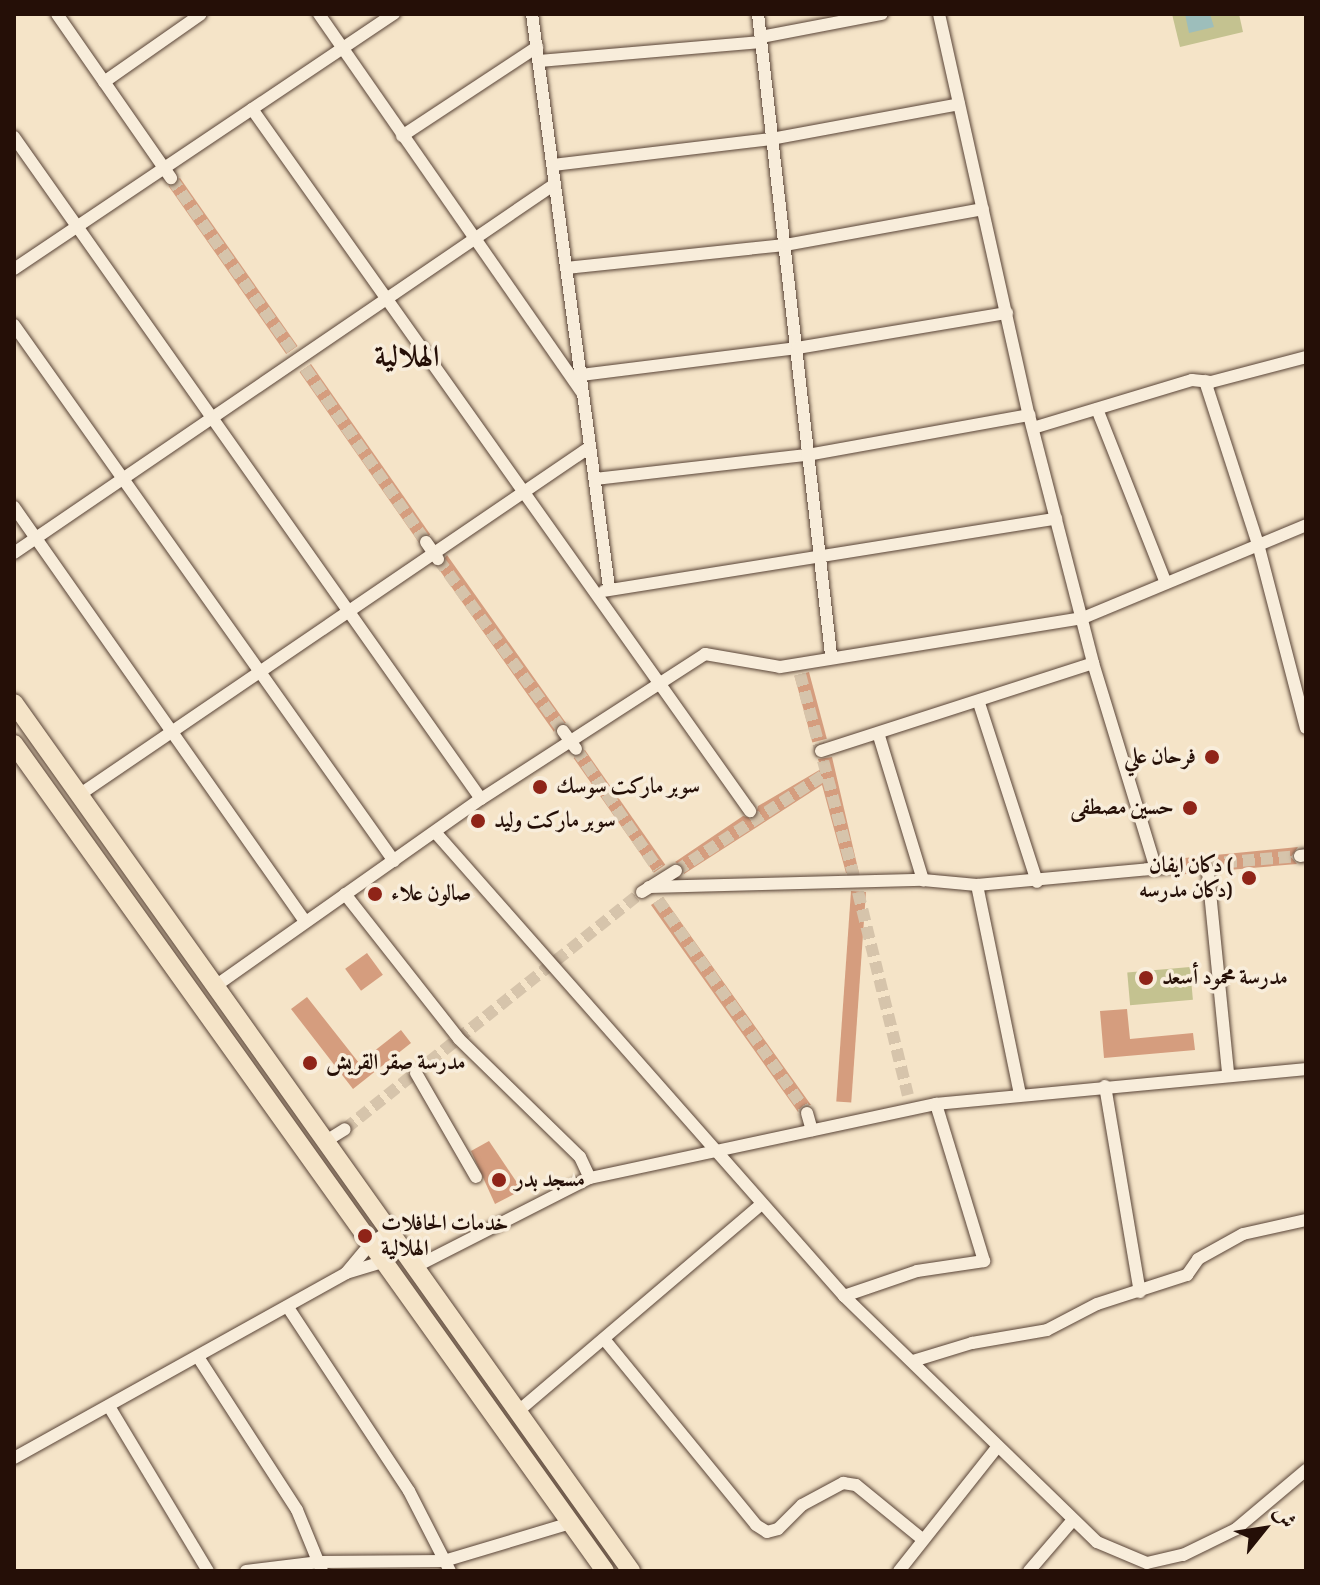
<!DOCTYPE html>
<meta charset="utf-8">
<style>
body{margin:0}
#map{position:relative;width:1320px;height:1585px;overflow:hidden;background:#f5e4c8;font-family:Alegreya,Amiri,serif}
div>[style]{position:absolute}
[style*='--x']{left:calc(var(--x)*1px);top:calc(var(--y)*1px);width:calc(var(--w)*1px);rotate:calc(var(--a)*1deg)}
.green>*{inset:0;background:#c4c290;transform-origin:0 0}
.water>*{inset:0;background:#9dbebb}
.building>*{inset:0;background:#d59d7e;transform-origin:0 0}
.minor-tunnel>*{height:12px;margin-top:-6px;transform-origin:0;background:repeating-linear-gradient(90deg,#d6c4ab 0 12px,transparent 0 18px)}
.roads{filter:drop-shadow(0 0 2px #594437) drop-shadow(0 0 2px #594437)}
.minor>*{height:12px;margin:-6px;padding:0 6px;transform-origin:6px;border-radius:6px;background:#f8eddb}
.primary>*{height:18px;margin:-9px;padding:0 9px;transform-origin:9px;border-radius:9px;background:#f5e4c8}
.dots>*{width:22px;height:22px;translate:-50% -50%;box-sizing:border-box;border:4px solid #f8eddb;border-radius:50%}
span{translate:-50% -50%;white-space:nowrap;text-align:center;line-height:1.15;-webkit-text-stroke:7px #f8eddb;paint-order:stroke}
.poi-label{font-size:22px;color:#250f07;font-weight:700}
.right{translate:-100% -50%;text-align:right}
.left{translate:0 -50%;text-align:left}
.district-label{font-size:30px;color:#250f07;font-weight:700}
.frame{position:absolute;inset:0;border:16px solid #250f07;pointer-events:none}
.north{position:absolute;left:1224px;top:1489px;width:80px;height:80px;-webkit-text-stroke:6px #f8eddb;paint-order:stroke;rotate:60deg;font-size:22px;font-weight:700;line-height:32px;text-align:center;color:#250f07}
.north::after{content:'';display:block;margin:auto;width:28px;height:36px;background:#250f07;clip-path:polygon(50% 0,100% 100%,50% 72%,0 100%)}
</style>
<div id="map">
<div class="green">
<i style="clip-path:polygon(1172px 14px,1239px 14px,1243px 32px,1180px 47px)"></i>
<i style="left:1190px;top:967px;width:33px;height:63px;rotate:85deg"></i>
</div>
<div class="water">
<i style="clip-path:polygon(1185px 14px,1210px 14px,1214px 27px,1189px 33px)"></i>
</div>
<div class="building">
<i style="left:180px;top:178px;width:205px;height:14px;rotate:55deg"></i>
<i style="left:311px;top:364px;width:208px;height:14px;rotate:55deg"></i>
<i style="clip-path:polygon(447px 555px,566px 723px,557px 724px,554px 732px,438px 568px)"></i>
<i style="left:809px;top:672px;width:69px;height:15px;rotate:75deg"></i>
<i style="left:585px;top:750px;width:140px;height:14px;rotate:55deg"></i>
<i style="clip-path:polygon(832px 757px,859px 873px,846px 873px,822px 785px,684px 874px,683px 866px,675px 862px,743px 816px,755px 819px,758px 806px,821px 769px,818px 759px)"></i>
<i style="clip-path:polygon(1298px 847px,1291px 857px,1297px 864px,1217px 871px,1208px 863px,1199px 873px,1174px 875px,1180px 867px,1174px 859px)"></i>
<i style="left:851px;top:891px;width:15px;height:211px;rotate:4deg"></i>
<i style="clip-path:polygon(663px 897px,811px 1105px,804px 1105px,798px 1112px,651px 905px)"></i>
<i style="left:367px;top:953px;width:27px;height:27px;rotate:54deg"></i>
<i style="clip-path:polygon(307px 997px,359px 1063px,401px 1030px,411px 1043px,353px 1089px,291px 1009px)"></i>
<i style="clip-path:polygon(1127px 1009px,1130px 1039px,1193px 1033px,1195px 1050px,1104px 1058px,1100px 1011px)"></i>
<i style="clip-path:polygon(489px 1141px,522px 1190px,495px 1204px,471px 1151px)"></i>
</div>
<div class="minor-tunnel">
<i style="--x:171;--y:178;--w:210;--a:54.9"></i>
<i style="--x:305;--y:368;--w:212;--a:55.2"></i>
<i style="--x:438;--y:559;--w:213;--a:54"></i>
<i style="--x:800;--y:674;--w:210;--a:75.1"></i>
<i style="--x:576;--y:749;--w:145;--a:55.7"></i>
<i style="--x:1171;--y:867;--w:129;--a:-4.9"></i>
<i style="--x:676;--y:871;--w:180;--a:-33"></i>
<i style="--x:858;--y:892;--w:209;--a:76.2"></i>
<i style="--x:658;--y:900;--w:260;--a:55"></i>
<i style="--x:345;--y:1129;--w:380;--a:-38.6"></i>
</div>
<div class="roads">
<div class="minor">
<i style="--x:57;--y:14;--w:200;--a:55.2"></i>
<i style="--x:319;--y:14;--w:461;--a:55.2"></i>
<i style="--x:532;--y:14;--w:578;--a:82.35"></i>
<i style="--x:758;--y:14;--w:645;--a:83.5"></i>
<i style="--x:939;--y:14;--w:411;--a:77.4"></i>
<i style="--x:1029;--y:415;--w:256;--a:75.5"></i>
<i style="--x:1093;--y:663;--w:215;--a:73"></i>
<i style="--x:761;--y:37;--w:123;--a:-10.8"></i>
<i style="--x:539;--y:61;--w:223;--a:-4.9"></i>
<i style="--x:104;--y:82;--w:118;--a:-35"></i>
<i style="--x:252;--y:109;--w:861;--a:54.65"></i>
<i style="--x:402;--y:136;--w:162;--a:-33.4"></i>
<i style="--x:14;--y:137;--w:810;--a:54.8"></i>
<i style="--x:553;--y:165;--w:220;--a:-6.8"></i>
<i style="--x:771;--y:139;--w:191;--a:-10.5"></i>
<i style="--x:566;--y:268;--w:220;--a:-6"></i>
<i style="--x:785;--y:245;--w:201;--a:-10.3"></i>
<i style="--x:14;--y:269;--w:458;--a:-33.9"></i>
<i style="--x:14;--y:325;--w:657;--a:54.67"></i>
<i style="--x:581;--y:375;--w:218;--a:-7.1"></i>
<i style="--x:797;--y:348;--w:213;--a:-9.5"></i>
<i style="--x:1205;--y:381;--w:171;--a:72"></i>
<i style="--x:1258;--y:544;--w:190;--a:75.4"></i>
<i style="--x:1097;--y:409;--w:187;--a:68.4"></i>
<i style="--x:1033;--y:428;--w:166;--a:-16.8"></i>
<i style="--x:1192;--y:380;--w:19;--a:6"></i>
<i style="--x:1211;--y:382;--w:98;--a:-14.7"></i>
<i style="--x:595;--y:479;--w:213;--a:-6.5"></i>
<i style="--x:807;--y:455;--w:226;--a:-10.2"></i>
<i style="--x:14;--y:507;--w:505;--a:54.92"></i>
<i style="--x:426;--y:542;--w:21;--a:55"></i>
<i style="--x:14;--y:553;--w:655;--a:-34.3"></i>
<i style="--x:604;--y:591;--w:458;--a:-9.1"></i>
<i style="--x:979;--y:703;--w:188;--a:72"></i>
<i style="--x:563;--y:731;--w:22;--a:54"></i>
<i style="--x:879;--y:736;--w:151;--a:73"></i>
<i style="--x:821;--y:751;--w:286;--a:-17.9"></i>
<i style="--x:79;--y:795;--w:618;--a:-34.26"></i>
<i style="--x:435;--y:832;--w:619;--a:48.6"></i>
<i style="--x:844;--y:1296;--w:353;--a:44.2"></i>
<i style="--x:1097;--y:1542;--w:54;--a:22.8"></i>
<i style="--x:1147;--y:1563;--w:37;--a:-13"></i>
<i style="--x:1183;--y:1555;--w:59;--a:-26.1"></i>
<i style="--x:1236;--y:1529;--w:92;--a:-40.1"></i>
<i style="--x:1300;--y:856;--w:6;--a:-9"></i>
<i style="--x:1208;--y:872;--w:203;--a:84.3"></i>
<i style="--x:977;--y:885;--w:213;--a:78.4"></i>
<i style="--x:649;--y:887;--w:274;--a:-1.5"></i>
<i style="--x:923;--y:880;--w:54;--a:5.3"></i>
<i style="--x:977;--y:885;--w:195;--a:-5.3"></i>
<i style="--x:642;--y:892;--w:40;--a:-32"></i>
<i style="--x:345;--y:894;--w:184;--a:51.8"></i>
<i style="--x:459;--y:1039;--w:169;--a:44.3"></i>
<i style="--x:580;--y:1157;--w:23;--a:65"></i>
<i style="--x:214;--y:987;--w:327;--a:-35.2"></i>
<i style="--x:481;--y:799;--w:267;--a:-32.9"></i>
<i style="--x:705;--y:654;--w:76;--a:9.8"></i>
<i style="--x:780;--y:667;--w:307;--a:-9.2"></i>
<i style="--x:1083;--y:618;--w:242;--a:-22.6"></i>
<i style="--x:416;--y:1073;--w:120;--a:60"></i>
<i style="--x:1105;--y:1086;--w:209;--a:80.4"></i>
<i style="--x:807;--y:1113;--w:18;--a:74"></i>
<i style="--x:326;--y:1141;--w:22;--a:-32"></i>
<i style="--x:415;--y:1267;--w:196;--a:-27"></i>
<i style="--x:590;--y:1178;--w:354;--a:-12.1"></i>
<i style="--x:936;--y:1104;--w:372;--a:-5.4"></i>
<i style="--x:346;--y:1273;--w:38;--a:-50"></i>
<i style="--x:370;--y:1244;--w:23;--a:-34"></i>
<i style="--x:844;--y:1296;--w:77;--a:-18.9"></i>
<i style="--x:917;--y:1271;--w:68;--a:-8.5"></i>
<i style="--x:984;--y:1261;--w:164;--a:-107"></i>
<i style="--x:289;--y:1309;--w:218;--a:56.6"></i>
<i style="--x:409;--y:1491;--w:90;--a:62.9"></i>
<i style="--x:604;--y:1339;--w:240;--a:50.7"></i>
<i style="--x:756;--y:1525;--w:13;--a:32"></i>
<i style="--x:767;--y:1532;--w:11;--a:-15"></i>
<i style="--x:778;--y:1529;--w:34;--a:-45"></i>
<i style="--x:802;--y:1505;--w:47;--a:-28.2"></i>
<i style="--x:843;--y:1483;--w:13;--a:9"></i>
<i style="--x:856;--y:1485;--w:84;--a:39.2"></i>
<i style="--x:198;--y:1357;--w:182;--a:57.1"></i>
<i style="--x:297;--y:1510;--w:66;--a:67.7"></i>
<i style="--x:913;--y:1361;--w:62;--a:-17"></i>
<i style="--x:972;--y:1343;--w:76;--a:-9.8"></i>
<i style="--x:1047;--y:1330;--w:56;--a:-27.5"></i>
<i style="--x:1097;--y:1304;--w:95;--a:-17.9"></i>
<i style="--x:1187;--y:1275;--w:19;--a:-55"></i>
<i style="--x:1198;--y:1259;--w:51;--a:-29.1"></i>
<i style="--x:1243;--y:1234;--w:65;--a:-12.5"></i>
<i style="--x:110;--y:1408;--w:190;--a:59"></i>
<i style="--x:516;--y:1413;--w:321;--a:-40.4"></i>
<i style="--x:14;--y:1458;--w:380;--a:-29.1"></i>
<i style="--x:346;--y:1273;--w:38;--a:-17"></i>
<i style="--x:382;--y:1262;--w:24;--a:-36"></i>
<i style="--x:246;--y:1571;--w:74;--a:-7"></i>
<i style="--x:319;--y:1562;--w:125;--a:-0.5"></i>
<i style="--x:444;--y:1561;--w:133;--a:-16.7"></i>
<i style="--x:899;--y:1571;--w:159;--a:-51.6"></i>
<i style="--x:1029;--y:1571;--w:66;--a:-49.3"></i>
</div>
<div class="primary">
<i style="--x:14;--y:703;--w:1065;--a:54.59"></i>
<i style="--x:14;--y:744;--w:1016;--a:54.45"></i>
</div>
</div>
<div class="dots">
<i style="left:1212px;top:757px;background:#8f2418"></i>
<i style="left:540px;top:787px;background:#8f2418"></i>
<i style="left:1190px;top:808px;background:#8f2418"></i>
<i style="left:478px;top:821px;background:#8f2418"></i>
<i style="left:1249px;top:878px;background:#8f2418"></i>
<i style="left:375px;top:894px;background:#8f2418"></i>
<i style="left:1146px;top:978px;background:#8f2418"></i>
<i style="left:310px;top:1063px;background:#8f2418"></i>
<i style="left:499px;top:1180px;background:#8f2418"></i>
<i style="left:365px;top:1236px;background:#8f2418"></i>
</div>
<div class="poi-label">
<span class="right" style="left:1196px;top:757px">فرحان علي</span>
<span class="left" style="left:556px;top:787px">سوبر ماركت سوسك</span>
<span class="right" style="left:1174px;top:808px">حسين مصطفى</span>
<span class="left" style="left:494px;top:821px">سوبر ماركت وليد</span>
<span class="right" style="left:1233px;top:878px">دكان ايفان (<br>دكان مدرسه)</span>
<span class="left" style="left:391px;top:894px">صالون علاء</span>
<span class="left" style="left:1162px;top:978px">مدرسة محمود أسعد</span>
<span class="left" style="left:326px;top:1063px">مدرسة صقر القريش</span>
<span class="left" style="left:515px;top:1180px">مسجد بدر</span>
<span class="left" style="left:381px;top:1236px">خدمات الحافلات<br>الهلالية</span>
</div>
<div class="district-label">
<span style="left:407px;top:356px">الهلالية</span>
</div>
<div class="frame"></div>
<div class="north">ش</div>
</div>
